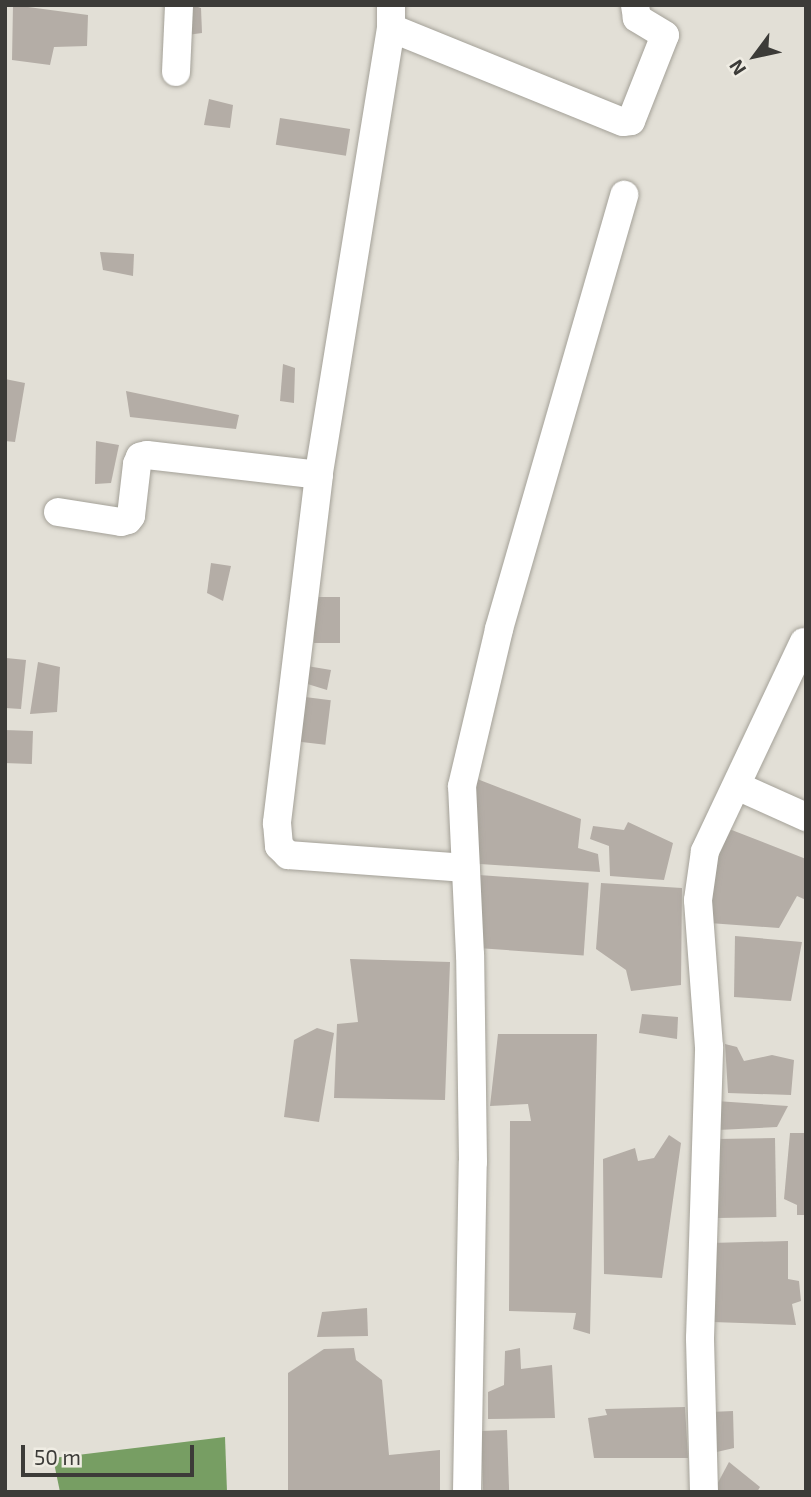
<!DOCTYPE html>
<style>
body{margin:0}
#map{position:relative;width:811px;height:1497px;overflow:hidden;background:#e2dfd6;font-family:"Exo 2",sans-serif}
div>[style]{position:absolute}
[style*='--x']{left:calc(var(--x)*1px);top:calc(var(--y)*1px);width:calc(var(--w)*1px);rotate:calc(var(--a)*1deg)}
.water>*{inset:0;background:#779e63}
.building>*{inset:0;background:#b4ada6;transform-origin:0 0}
.roads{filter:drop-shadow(0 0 2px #a4a198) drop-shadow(0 0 2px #a4a198)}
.minor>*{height:28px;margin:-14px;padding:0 14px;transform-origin:14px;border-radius:14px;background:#fff}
span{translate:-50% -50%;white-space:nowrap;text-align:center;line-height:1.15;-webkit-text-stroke:5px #efece3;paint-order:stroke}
.frame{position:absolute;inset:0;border:7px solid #3c3b38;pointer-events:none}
.north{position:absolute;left:720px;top:21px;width:70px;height:70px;-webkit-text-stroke:5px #efece3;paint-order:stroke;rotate:237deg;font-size:19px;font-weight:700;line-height:28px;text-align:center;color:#3c3b38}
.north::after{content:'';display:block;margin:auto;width:24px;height:32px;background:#3c3b38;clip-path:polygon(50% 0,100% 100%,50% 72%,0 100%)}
.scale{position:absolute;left:21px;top:1445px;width:173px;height:32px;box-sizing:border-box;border:4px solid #3c3b38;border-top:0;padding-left:9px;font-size:21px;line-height:24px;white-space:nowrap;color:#3c3b38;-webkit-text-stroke:5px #efece3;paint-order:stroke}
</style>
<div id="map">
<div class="water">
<i style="clip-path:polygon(225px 1437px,227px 1492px,60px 1492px,53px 1458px)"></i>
</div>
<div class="building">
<i style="clip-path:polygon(13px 5px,88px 15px,87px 46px,54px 47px,50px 65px,12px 60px)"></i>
<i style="clip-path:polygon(192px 5px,201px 8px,202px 33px,187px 35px)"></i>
<i style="clip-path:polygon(209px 99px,233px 105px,230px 128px,204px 125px)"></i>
<i style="left:280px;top:118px;width:71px;height:27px;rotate:9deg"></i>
<i style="clip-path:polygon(100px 252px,134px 254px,133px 276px,103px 270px)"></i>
<i style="clip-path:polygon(283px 364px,295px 368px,294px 403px,280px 401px)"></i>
<i style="clip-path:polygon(5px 379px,25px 383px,15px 442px,5px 441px)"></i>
<i style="clip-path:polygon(126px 391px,239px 415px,236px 429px,130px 417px)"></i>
<i style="clip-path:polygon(96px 441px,119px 445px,111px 483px,95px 484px)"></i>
<i style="clip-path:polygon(211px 563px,231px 566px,223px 601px,207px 593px)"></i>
<i style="left:314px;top:597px;width:26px;height:46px"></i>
<i style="clip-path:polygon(6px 658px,26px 660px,21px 709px,5px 708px)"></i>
<i style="clip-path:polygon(38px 662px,60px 667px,57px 712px,30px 714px)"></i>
<i style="clip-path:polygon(307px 666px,331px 670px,327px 690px,301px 682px)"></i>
<i style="left:305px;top:697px;width:26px;height:45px;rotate:7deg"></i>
<i style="left:5px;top:730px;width:28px;height:33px;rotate:2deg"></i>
<i style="clip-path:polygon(472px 777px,581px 819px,578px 848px,598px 854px,600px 872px,480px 864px)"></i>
<i style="clip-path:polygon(628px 822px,673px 843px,664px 880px,610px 876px,609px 846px,590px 839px,593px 826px,624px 830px)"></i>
<i style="clip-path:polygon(724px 827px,806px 859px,806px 900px,797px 896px,779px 928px,709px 923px,710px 856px)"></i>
<i style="left:479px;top:875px;width:110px;height:73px;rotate:4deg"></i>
<i style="clip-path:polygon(601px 883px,682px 888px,681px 985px,631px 991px,626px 970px,596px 949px)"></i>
<i style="clip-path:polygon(735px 936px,802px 942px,791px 1001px,734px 997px)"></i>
<i style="clip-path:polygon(350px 959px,450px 962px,445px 1100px,334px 1098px,337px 1024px,358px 1022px)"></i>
<i style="clip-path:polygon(642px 1014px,678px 1017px,677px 1039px,639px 1033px)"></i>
<i style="clip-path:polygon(317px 1028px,334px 1033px,319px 1122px,284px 1117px,294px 1040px)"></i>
<i style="clip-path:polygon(498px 1034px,597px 1034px,590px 1334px,573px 1329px,576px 1313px,509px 1311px,510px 1121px,531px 1121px,528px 1104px,490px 1106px)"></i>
<i style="clip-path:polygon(725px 1044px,737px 1047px,744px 1061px,772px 1055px,794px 1060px,791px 1095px,728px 1093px)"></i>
<i style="clip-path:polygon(716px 1101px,788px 1106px,777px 1127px,718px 1130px)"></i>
<i style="clip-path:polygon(790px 1133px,806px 1133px,806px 1215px,797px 1215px,797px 1205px,784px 1199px)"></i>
<i style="clip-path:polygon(669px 1135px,681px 1143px,662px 1278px,604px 1274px,603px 1159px,635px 1148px,638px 1161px,654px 1158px)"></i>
<i style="left:775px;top:1138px;width:79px;height:59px;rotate:89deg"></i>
<i style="clip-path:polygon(788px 1241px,788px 1279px,799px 1281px,801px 1301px,792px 1304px,796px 1325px,712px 1322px,711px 1243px)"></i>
<i style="clip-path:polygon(367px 1308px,368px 1336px,317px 1337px,322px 1312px)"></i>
<i style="clip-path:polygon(354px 1348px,356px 1360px,382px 1380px,389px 1455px,440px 1450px,440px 1492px,288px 1492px,288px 1373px,324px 1349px)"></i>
<i style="clip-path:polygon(520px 1348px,521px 1369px,552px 1365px,555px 1418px,488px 1419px,488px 1392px,504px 1385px,505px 1351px)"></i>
<i style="clip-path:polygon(685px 1407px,688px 1458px,594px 1458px,588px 1418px,607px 1415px,605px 1409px)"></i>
<i style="clip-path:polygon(733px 1411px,734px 1448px,708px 1454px,710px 1412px)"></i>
<i style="left:507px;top:1430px;width:62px;height:26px;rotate:88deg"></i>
<i style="clip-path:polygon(729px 1462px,760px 1487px,757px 1492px,714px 1490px)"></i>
</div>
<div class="roads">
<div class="minor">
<i style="--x:391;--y:5;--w:23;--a:90"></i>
<i style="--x:391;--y:28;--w:453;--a:99.2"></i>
<i style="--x:319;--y:475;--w:351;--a:96.9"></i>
<i style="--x:277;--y:823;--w:23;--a:85"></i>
<i style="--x:279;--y:846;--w:13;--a:45"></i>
<i style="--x:288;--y:855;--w:178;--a:4.2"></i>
<i style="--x:391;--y:28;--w:250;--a:22.1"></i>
<i style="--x:623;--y:122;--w:8;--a:-7"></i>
<i style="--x:631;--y:121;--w:92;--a:-68.4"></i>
<i style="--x:665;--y:35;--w:33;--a:-149"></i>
<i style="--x:637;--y:18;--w:13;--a:-99"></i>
<i style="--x:176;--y:72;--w:67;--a:-87.4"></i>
<i style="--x:58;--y:512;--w:64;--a:9"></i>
<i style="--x:121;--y:522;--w:7;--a:-16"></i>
<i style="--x:128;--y:520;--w:5;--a:-53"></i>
<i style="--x:131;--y:516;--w:52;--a:-83.4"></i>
<i style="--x:137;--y:464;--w:8;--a:-67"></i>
<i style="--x:140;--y:457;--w:7;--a:-16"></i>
<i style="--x:147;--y:455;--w:173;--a:6.6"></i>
<i style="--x:737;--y:786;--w:76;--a:24.2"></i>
<i style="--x:467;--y:1492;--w:330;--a:-89"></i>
<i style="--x:473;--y:1162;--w:207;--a:-90.8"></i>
<i style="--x:470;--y:955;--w:169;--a:-92.7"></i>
<i style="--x:462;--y:786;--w:161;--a:-76.7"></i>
<i style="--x:499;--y:629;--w:452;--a:-73.9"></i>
<i style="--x:704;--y:1492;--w:154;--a:-91.5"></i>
<i style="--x:700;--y:1338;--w:291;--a:-88.2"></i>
<i style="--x:709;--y:1047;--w:147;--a:-94.3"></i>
<i style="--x:698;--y:900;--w:49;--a:-81.9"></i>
<i style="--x:705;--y:851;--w:231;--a:-64.7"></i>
</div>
</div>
<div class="frame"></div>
<div class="north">N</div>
<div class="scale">50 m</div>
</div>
